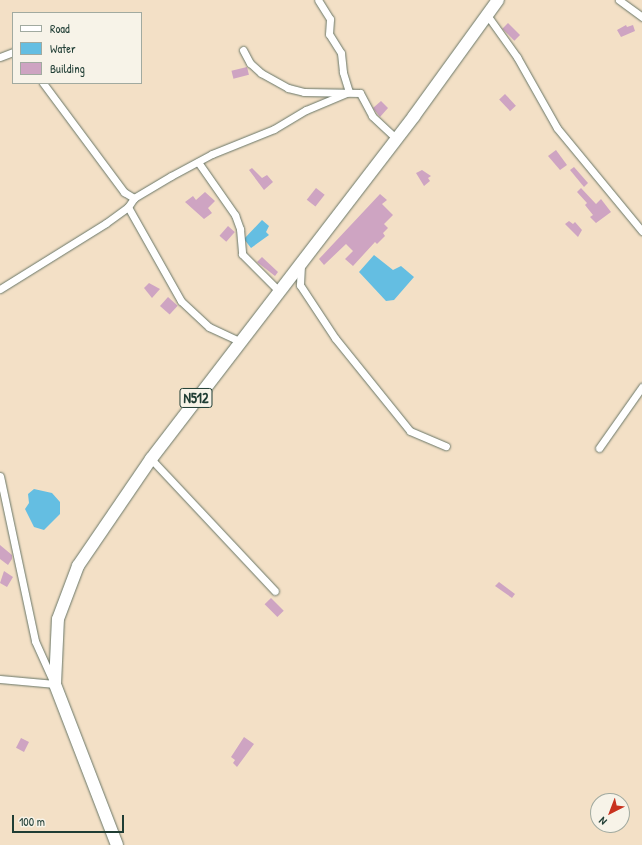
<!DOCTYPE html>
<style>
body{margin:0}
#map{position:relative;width:642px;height:845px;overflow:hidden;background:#f3e0c6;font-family:"Patrick Hand",sans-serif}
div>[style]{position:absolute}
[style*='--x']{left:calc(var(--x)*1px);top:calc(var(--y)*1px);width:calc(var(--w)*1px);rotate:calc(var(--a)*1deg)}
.water>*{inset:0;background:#64bee2}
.building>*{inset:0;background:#cea4c2;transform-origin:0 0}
.roads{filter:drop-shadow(0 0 1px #697667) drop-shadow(0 0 1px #697667)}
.minor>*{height:7px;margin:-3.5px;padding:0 3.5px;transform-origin:3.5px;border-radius:3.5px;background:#fff}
.trunk>*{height:12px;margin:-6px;padding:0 6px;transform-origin:6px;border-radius:6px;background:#fff}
span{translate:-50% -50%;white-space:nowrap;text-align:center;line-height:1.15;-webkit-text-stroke:3px #f7f3e8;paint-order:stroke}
.shield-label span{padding:1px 3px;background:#f7f3e8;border:1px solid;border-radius:3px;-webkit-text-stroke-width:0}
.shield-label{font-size:14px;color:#1f3d34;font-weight:700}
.legend{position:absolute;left:12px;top:12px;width:130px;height:72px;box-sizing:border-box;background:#f7f3e8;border:1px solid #a1aaa0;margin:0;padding:5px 7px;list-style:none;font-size:12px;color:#1f3d34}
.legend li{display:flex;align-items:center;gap:8px;height:20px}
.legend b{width:20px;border:1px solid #a1aaa0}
.north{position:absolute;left:590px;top:793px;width:40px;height:40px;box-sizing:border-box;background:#f7f3e8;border:1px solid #a1aaa0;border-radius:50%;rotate:222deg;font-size:11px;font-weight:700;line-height:16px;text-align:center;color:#1f3d34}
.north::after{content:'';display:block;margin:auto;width:14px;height:18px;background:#c8321e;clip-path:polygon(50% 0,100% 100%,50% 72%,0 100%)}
.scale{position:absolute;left:12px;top:815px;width:112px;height:18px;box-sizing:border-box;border:2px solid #1f3d34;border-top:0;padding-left:5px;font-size:12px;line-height:14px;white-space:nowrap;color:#1f3d34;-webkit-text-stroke:3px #f7f3e8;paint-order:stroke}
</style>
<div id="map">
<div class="water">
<i style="clip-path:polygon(262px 220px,269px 226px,266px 232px,269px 235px,251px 248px,244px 239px)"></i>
<i style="clip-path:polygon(374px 255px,393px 270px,401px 266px,414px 277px,394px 300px,386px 301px,359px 272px)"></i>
<i style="clip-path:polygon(34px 489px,52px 493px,60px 502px,60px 514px,44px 530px,34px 527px,25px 509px,29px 503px,28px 494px)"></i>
</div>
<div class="building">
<i style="left:508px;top:23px;width:17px;height:8px;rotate:45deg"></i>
<i style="clip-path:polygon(626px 25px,627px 27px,633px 25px,635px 31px,621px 37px,617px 30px)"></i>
<i style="left:247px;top:67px;width:8px;height:16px;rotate:76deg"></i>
<i style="left:505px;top:94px;width:16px;height:8px;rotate:47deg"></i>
<i style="clip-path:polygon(381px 101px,388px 108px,380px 117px,373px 108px)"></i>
<i style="clip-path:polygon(556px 150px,567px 165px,560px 170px,548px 156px)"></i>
<i style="clip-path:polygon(574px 167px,588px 183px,584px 187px,570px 170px)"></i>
<i style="clip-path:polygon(252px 168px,262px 178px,267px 175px,273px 182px,264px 190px,249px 170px)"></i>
<i style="clip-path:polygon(422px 170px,431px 176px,428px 178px,430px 181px,424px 186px,416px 173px)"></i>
<i style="left:316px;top:188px;width:11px;height:15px;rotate:38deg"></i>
<i style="clip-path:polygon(581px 188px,596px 204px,601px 199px,611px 212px,596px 223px,590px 217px,593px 215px,585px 205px,587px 203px,577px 192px)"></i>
<i style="clip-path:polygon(205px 192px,215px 201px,208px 208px,212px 213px,204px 219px,185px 202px,193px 196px,196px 200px)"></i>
<i style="clip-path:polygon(380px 194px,387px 200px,382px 204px,393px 215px,384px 224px,388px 228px,383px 233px,385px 236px,377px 244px,375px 242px,353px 266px,345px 259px,353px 251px,346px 244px,324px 265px,319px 259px)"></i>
<i style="clip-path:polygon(569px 221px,573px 224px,575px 222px,582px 230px,578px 237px,565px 224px)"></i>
<i style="left:228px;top:226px;width:9px;height:13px;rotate:41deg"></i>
<i style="clip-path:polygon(262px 257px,278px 272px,275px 276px,257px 262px)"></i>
<i style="clip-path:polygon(149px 283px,160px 289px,152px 298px,144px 288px)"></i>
<i style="left:168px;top:297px;width:13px;height:12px;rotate:42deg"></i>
<i style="clip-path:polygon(0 545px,12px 555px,12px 559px,8px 565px,0 559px)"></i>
<i style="clip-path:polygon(4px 571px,13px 577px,7px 587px,0 583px)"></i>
<i style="clip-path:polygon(499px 582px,515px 594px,512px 598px,495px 586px)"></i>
<i style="left:271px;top:598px;width:18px;height:9px;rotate:45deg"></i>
<i style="clip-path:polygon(244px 737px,254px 744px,237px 767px,233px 763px,235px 760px,231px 757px)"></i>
<i style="left:21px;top:738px;width:9px;height:11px;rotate:27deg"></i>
</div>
<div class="roads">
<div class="minor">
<i style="--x:619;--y:0;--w:29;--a:36"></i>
<i style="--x:487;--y:15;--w:52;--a:54.5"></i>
<i style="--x:517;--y:57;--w:81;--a:60.6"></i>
<i style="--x:557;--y:128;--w:134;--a:50.5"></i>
<i style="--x:243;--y:50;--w:15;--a:62"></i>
<i style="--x:250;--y:63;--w:15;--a:42"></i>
<i style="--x:261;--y:73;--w:31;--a:29"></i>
<i style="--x:288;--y:88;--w:16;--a:14"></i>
<i style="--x:304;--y:92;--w:56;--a:1"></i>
<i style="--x:360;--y:93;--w:26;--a:62"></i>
<i style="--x:372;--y:116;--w:33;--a:43"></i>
<i style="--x:0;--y:57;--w:14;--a:-21"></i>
<i style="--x:43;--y:83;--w:136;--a:53.4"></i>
<i style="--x:124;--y:192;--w:12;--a:31"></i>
<i style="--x:198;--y:162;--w:65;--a:55.1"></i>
<i style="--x:235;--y:215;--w:15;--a:70"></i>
<i style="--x:240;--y:229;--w:25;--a:85"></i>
<i style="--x:242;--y:254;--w:54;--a:45"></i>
<i style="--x:128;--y:207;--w:108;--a:60.6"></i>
<i style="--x:181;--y:301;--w:38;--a:43"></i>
<i style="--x:209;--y:327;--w:33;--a:25"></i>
<i style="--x:301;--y:265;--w:20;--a:93"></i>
<i style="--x:300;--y:285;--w:64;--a:56.6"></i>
<i style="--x:335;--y:338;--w:119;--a:51.1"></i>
<i style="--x:410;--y:431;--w:39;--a:23"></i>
<i style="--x:0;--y:289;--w:125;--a:-31.9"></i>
<i style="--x:106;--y:223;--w:27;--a:-36"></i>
<i style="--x:128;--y:207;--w:11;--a:-56"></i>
<i style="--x:134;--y:198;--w:43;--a:-30.7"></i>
<i style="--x:171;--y:176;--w:47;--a:-28.2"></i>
<i style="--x:212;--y:154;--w:67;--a:-22"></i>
<i style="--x:274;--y:129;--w:37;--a:-31"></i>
<i style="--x:306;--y:110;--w:47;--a:-22.7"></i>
<i style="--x:349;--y:92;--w:21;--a:-107"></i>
<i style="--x:343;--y:72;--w:19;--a:-96"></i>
<i style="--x:341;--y:53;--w:22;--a:-122"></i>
<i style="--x:329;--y:34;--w:15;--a:-86"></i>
<i style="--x:330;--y:19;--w:22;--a:-122"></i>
<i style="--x:599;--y:448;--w:75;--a:-54.8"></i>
<i style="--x:151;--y:459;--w:181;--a:46.8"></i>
<i style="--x:0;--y:476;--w:169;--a:78"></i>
<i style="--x:35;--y:641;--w:44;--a:65.8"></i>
<i style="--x:0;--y:679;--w:55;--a:5.2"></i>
</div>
<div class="trunk">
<i style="--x:117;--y:845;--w:173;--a:-111.1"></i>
<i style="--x:55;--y:684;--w:65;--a:-87.4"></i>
<i style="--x:58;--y:619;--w:57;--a:-69.3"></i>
<i style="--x:78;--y:566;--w:130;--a:-55.7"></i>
<i style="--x:151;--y:459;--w:432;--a:-52.5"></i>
<i style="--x:414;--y:116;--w:143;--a:-54.1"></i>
</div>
</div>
<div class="shield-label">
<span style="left:196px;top:398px">N512</span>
</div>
<ul class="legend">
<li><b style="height:5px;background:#fff"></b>Road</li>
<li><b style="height:11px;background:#64bee2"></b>Water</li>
<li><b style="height:11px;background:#cea4c2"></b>Building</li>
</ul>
<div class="north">N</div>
<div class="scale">100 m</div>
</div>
